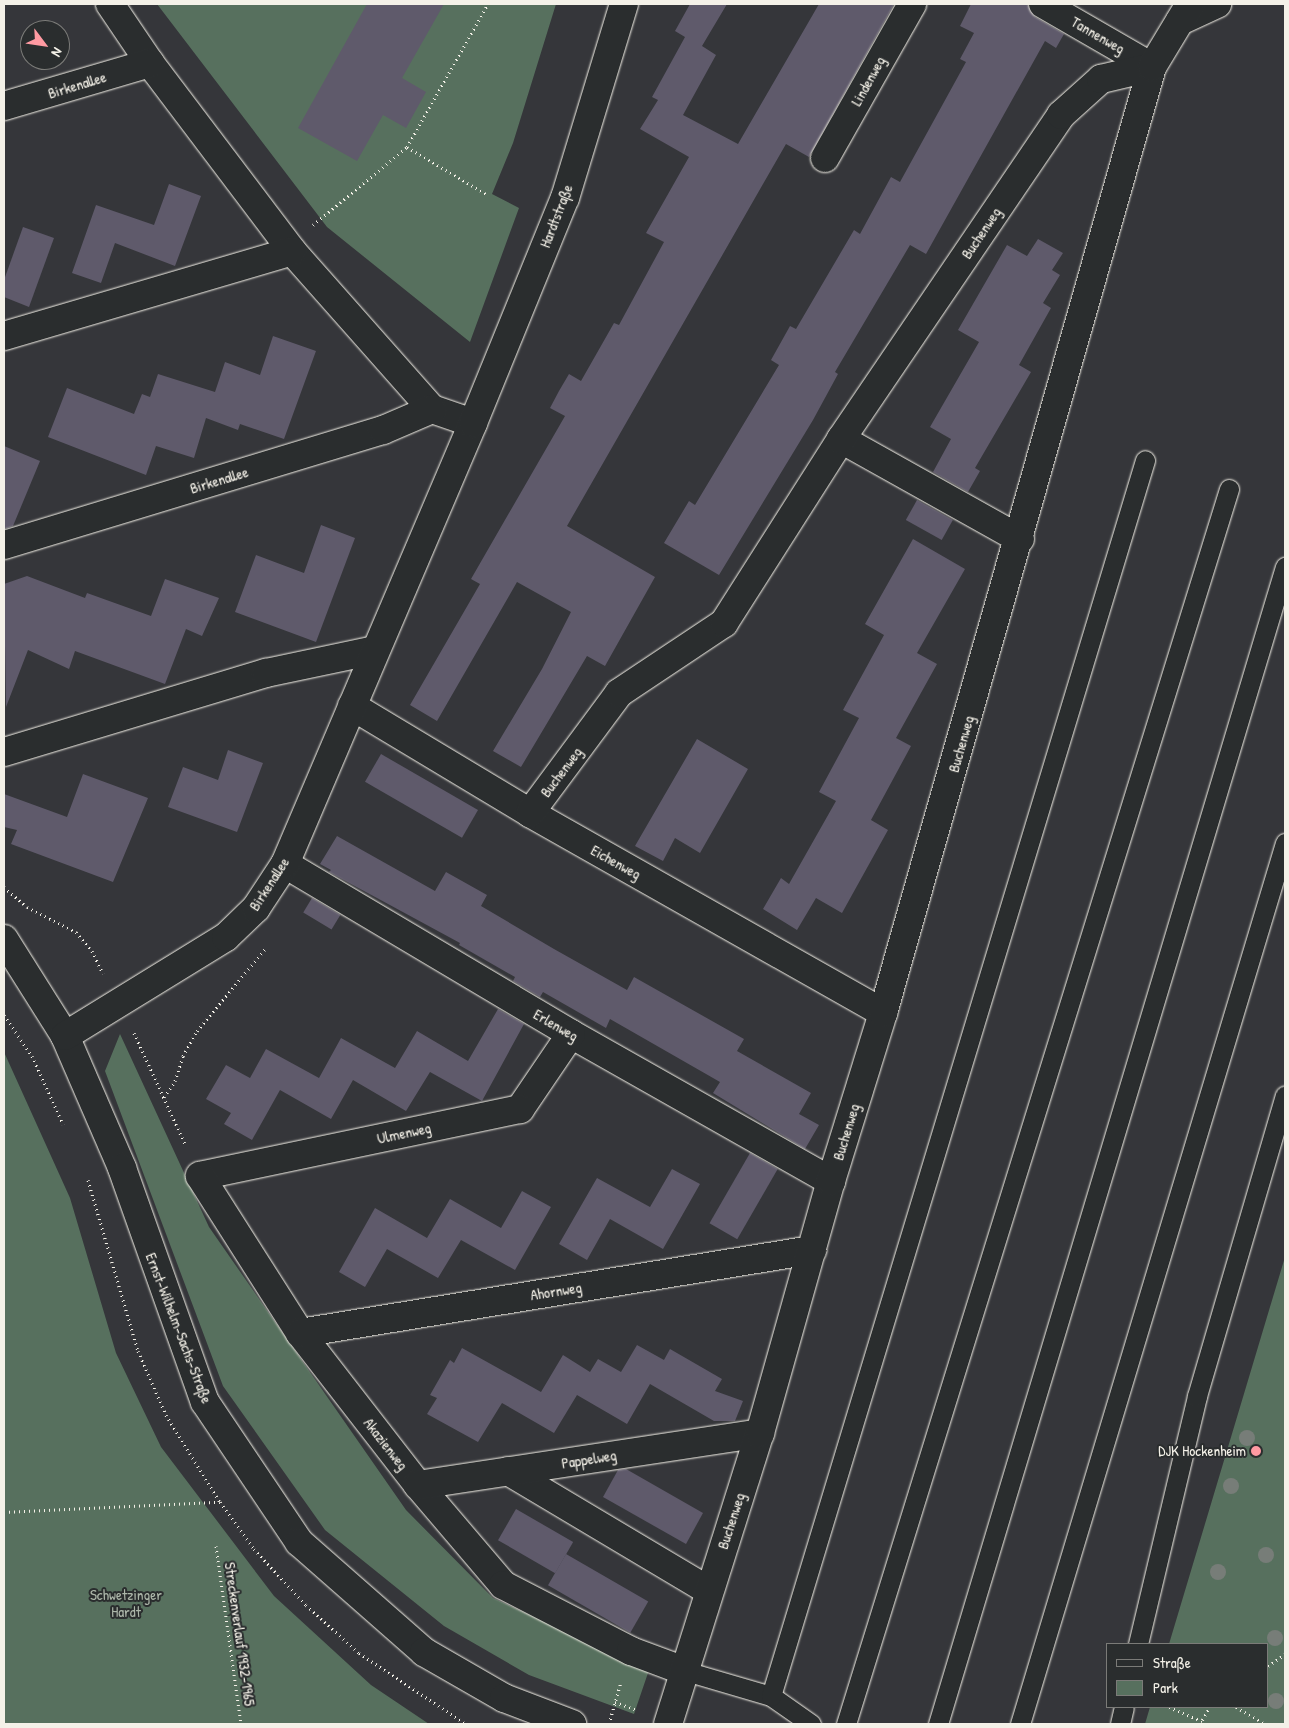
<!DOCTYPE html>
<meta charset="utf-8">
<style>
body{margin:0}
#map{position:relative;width:1289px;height:1728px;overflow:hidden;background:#35363a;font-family:"Patrick Hand",sans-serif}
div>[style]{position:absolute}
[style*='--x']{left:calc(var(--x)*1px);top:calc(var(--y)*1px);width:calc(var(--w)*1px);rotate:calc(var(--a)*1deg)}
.green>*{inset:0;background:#57705e}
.building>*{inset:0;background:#5f5a6b;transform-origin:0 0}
.path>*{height:3px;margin-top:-1.5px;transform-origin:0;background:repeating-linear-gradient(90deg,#f4f1e8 0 1px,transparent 0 5px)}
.roads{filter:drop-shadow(0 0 1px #f4f1e8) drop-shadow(0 0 1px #f4f1e8)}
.lane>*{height:19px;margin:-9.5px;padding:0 9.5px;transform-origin:9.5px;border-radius:9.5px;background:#2a2d2e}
.street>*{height:28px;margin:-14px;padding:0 14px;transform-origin:14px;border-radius:14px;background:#2a2d2e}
.trees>*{width:16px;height:16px;margin:-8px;border-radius:50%;background:#777d78}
.dots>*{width:14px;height:14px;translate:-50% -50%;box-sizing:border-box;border:2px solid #2a2d2e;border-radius:50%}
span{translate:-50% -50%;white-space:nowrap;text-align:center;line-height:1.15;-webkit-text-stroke:4px #2a2d2e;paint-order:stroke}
.street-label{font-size:15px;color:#f4f1e8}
.poi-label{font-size:15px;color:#f4f1e8}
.right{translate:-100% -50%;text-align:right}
.park-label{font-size:15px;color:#adb7aa}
.frame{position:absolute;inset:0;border:5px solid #f4f1e8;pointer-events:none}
.legend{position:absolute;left:1106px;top:1643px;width:162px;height:65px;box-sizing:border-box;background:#2a2d2e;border:1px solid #7b7b78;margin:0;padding:6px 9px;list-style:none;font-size:15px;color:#f4f1e8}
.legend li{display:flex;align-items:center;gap:10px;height:25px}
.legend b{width:25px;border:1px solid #7b7b78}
.north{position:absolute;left:20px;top:20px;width:50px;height:50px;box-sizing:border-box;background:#2a2d2e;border:1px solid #7b7b78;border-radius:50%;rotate:121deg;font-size:14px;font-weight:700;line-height:20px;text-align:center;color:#f4f1e8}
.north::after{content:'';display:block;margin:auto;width:18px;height:22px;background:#ff9aa2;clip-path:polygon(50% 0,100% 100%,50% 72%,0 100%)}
</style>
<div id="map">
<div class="green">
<i style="clip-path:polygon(157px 4px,556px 4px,513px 143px,492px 194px,519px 208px,470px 342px,327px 227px)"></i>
<i style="clip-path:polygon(120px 1034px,209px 1227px,406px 1510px,493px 1598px,649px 1670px,634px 1714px,529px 1675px,444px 1626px,325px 1530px,223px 1386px,105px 1071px)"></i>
<i style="clip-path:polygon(4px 1052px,70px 1198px,116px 1353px,161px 1447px,274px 1596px,371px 1685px,429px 1724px,4px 1724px)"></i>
<i style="clip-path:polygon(1285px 1257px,1285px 1724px,1145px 1724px,1150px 1707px,1268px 1707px,1268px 1644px,1169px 1644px)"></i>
</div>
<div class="building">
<i style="clip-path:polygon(367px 4px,444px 4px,402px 78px,426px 92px,406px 128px,383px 115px,357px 161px,298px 128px)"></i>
<i style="clip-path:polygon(690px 4px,727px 4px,702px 46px,716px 55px,683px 115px,738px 144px,819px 4px,894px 4px,809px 157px,786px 144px,567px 526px,655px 577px,605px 666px,587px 656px,521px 767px,493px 751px,542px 669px,571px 612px,517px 582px,437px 721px,410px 705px,480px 584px,471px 579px,565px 416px,550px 408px,559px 391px,569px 374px,581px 381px,614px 323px,619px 325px,664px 242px,646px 233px,689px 157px,640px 129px,658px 100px,652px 97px,685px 37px,675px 31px)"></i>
<i style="clip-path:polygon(971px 4px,1027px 4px,1035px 17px,1064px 34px,1056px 48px,1045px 41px,926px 254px,910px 245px,835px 372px,838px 374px,813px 420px,719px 575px,664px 543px,689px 501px,695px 505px,779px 365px,771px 360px,790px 326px,796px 329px,854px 230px,860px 234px,891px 177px,900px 182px,966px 62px,960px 59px,974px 33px,960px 26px)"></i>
<i style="clip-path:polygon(169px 184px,201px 196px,175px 266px,115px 243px,101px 283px,72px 273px,96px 205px,154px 225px)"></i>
<i style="clip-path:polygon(23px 227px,54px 238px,29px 307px,4px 297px,4px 280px)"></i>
<i style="clip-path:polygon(1038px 239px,1063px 253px,1052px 270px,1060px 275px,1043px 303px,1051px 308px,1019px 365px,1031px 372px,975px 468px,980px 471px,968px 492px,933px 472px,951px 439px,930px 427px,979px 342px,958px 330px,1007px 245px,1027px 256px)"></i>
<i style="clip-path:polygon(273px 336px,316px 351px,284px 439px,240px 424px,238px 430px,206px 418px,194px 458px,156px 446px,146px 475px,48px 437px,67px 388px,134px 414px,142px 394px,150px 397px,158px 374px,215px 392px,225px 362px,260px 375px)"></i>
<i style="clip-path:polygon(4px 446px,40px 461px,13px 526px,4px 529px)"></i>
<i style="left:917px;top:500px;width:41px;height:23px;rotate:29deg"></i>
<i style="clip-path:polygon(321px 525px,355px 538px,316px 642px,235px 612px,256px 555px,304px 573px)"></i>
<i style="clip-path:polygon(913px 539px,965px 569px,917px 653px,937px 664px,896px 738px,911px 746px,871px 820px,888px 830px,842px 913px,816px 898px,797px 930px,763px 909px,781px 878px,789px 884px,836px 801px,819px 792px,859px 718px,843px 710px,884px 635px,865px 624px)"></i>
<i style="clip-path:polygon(27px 576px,85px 598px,87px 593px,151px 616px,165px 579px,219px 598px,202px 636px,186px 629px,165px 684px,75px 651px,69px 669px,28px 650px,6px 707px,4px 584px)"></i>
<i style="clip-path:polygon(697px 739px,748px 769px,700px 853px,675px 838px,663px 861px,635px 846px)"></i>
<i style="clip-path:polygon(228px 750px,263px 763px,237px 832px,168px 807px,183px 767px,218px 780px)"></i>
<i style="left:381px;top:754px;width:112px;height:32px;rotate:30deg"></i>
<i style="clip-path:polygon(83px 774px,148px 798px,113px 882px,11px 844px,17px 830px,4px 827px,4px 794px,67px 817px)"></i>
<i style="clip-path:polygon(337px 836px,435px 891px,446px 872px,487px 895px,481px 906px,554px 949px,627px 990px,634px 977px,744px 1039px,737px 1051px,811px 1093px,799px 1114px,819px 1125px,805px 1149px,713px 1093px,720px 1082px,610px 1019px,606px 1028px,543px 992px,540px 997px,513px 981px,515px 977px,459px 945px,460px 943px,329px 872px,331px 870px,320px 864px)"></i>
<i style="left:312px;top:898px;width:33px;height:17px;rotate:31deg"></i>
<i style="clip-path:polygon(498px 1009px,524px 1024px,482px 1101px,430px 1072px,406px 1111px,353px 1080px,331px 1119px,280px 1090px,252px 1140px,224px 1124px,231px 1113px,206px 1099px,226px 1065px,250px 1078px,266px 1049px,319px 1078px,341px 1038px,395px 1068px,417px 1031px,468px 1061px)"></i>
<i style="left:750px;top:1153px;width:32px;height:81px;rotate:30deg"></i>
<i style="clip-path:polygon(672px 1169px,700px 1184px,663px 1249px,610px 1219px,587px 1260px,559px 1244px,597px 1178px,650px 1207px)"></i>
<i style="clip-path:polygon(522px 1191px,551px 1207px,515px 1270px,461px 1240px,438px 1278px,387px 1249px,365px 1287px,339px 1272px,375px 1208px,427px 1238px,450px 1199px,501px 1228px)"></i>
<i style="clip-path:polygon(637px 1345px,664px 1360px,659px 1369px,670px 1349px,722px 1379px,715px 1391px,743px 1401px,735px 1421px,714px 1421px,650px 1384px,627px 1424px,577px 1395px,554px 1433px,502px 1403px,478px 1442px,427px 1414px,437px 1398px,430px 1395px,450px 1360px,454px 1363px,462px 1348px,541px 1392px,563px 1355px,590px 1372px,598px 1359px,621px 1372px)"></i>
<i style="clip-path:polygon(626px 1469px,703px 1513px,686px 1544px,603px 1497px,618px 1470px)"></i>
<i style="left:516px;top:1509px;width:66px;height:36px;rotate:30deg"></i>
<i style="left:566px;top:1554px;width:95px;height:36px;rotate:30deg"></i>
</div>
<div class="path">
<i style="--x:407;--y:147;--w:94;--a:30.7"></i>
<i style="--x:313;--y:225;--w:122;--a:-39.7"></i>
<i style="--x:407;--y:147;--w:164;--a:-60.5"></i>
<i style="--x:4;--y:887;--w:30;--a:41"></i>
<i style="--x:27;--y:907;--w:55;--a:27"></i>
<i style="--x:76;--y:932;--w:25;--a:50"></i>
<i style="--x:92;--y:951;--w:25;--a:64"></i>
<i style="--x:4;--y:1015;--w:50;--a:55.7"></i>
<i style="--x:32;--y:1056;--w:75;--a:65.5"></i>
<i style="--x:134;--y:1033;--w:124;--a:65.3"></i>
<i style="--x:164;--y:1097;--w:19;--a:-55"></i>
<i style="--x:175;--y:1081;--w:26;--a:-72"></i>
<i style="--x:183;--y:1056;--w:29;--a:-61"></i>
<i style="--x:197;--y:1031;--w:107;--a:-50.3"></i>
<i style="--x:88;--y:1180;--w:178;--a:73.7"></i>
<i style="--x:138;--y:1351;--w:70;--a:66.4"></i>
<i style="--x:166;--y:1415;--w:102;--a:58.2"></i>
<i style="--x:220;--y:1502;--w:58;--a:54.1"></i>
<i style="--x:254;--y:1549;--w:76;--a:47.1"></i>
<i style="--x:306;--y:1605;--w:72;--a:42.2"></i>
<i style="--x:359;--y:1653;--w:128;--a:33.6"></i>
<i style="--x:4;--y:1512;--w:216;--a:-2.7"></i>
<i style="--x:216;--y:1546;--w:180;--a:82"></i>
<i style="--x:1268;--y:1666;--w:21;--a:-35"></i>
<i style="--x:615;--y:1702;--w:23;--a:20"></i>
<i style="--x:1169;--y:1707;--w:36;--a:23"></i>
<i style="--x:1236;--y:1707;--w:34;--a:30"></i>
<i style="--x:609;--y:1724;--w:44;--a:-74.1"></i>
<i style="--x:1200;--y:1724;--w:20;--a:-60"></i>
</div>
<div class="roads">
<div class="lane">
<i style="--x:1138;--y:1644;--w:255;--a:-76.6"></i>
<i style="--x:1197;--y:1396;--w:313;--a:-73.7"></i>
<i style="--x:682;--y:1670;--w:93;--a:16.3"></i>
<i style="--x:811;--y:1724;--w:49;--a:-145"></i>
<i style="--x:771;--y:1696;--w:1291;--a:-73.16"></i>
<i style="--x:846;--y:1724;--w:1293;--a:-72.77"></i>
<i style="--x:938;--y:1724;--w:1208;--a:-73.31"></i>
<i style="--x:1020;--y:1724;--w:920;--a:-73.26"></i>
<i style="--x:1120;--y:1724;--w:17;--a:-77"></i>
</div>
<div class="street">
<i style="--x:110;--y:4;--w:71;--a:55.9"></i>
<i style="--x:150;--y:63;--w:236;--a:52.9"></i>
<i style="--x:292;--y:251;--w:211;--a:48.5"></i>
<i style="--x:432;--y:409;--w:43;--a:18.9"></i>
<i style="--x:1043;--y:4;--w:126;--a:30"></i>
<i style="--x:1180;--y:21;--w:41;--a:-24.7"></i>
<i style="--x:4;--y:106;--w:152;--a:-16.4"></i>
<i style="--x:825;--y:158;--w:177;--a:-60.5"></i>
<i style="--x:4;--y:336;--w:300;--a:-16.4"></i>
<i style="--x:841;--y:439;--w:205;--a:29.2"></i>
<i style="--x:4;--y:545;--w:396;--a:-16.9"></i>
<i style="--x:383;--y:430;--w:53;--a:-23.2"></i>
<i style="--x:352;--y:706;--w:208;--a:31"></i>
<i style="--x:530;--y:813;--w:406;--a:29.5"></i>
<i style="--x:4;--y:752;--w:274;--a:-16.8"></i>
<i style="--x:266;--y:673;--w:111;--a:-11.9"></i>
<i style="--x:530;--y:813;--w:149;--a:-53.4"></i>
<i style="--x:619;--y:693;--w:126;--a:-33.7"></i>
<i style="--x:724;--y:623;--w:218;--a:-57.5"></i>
<i style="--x:841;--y:439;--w:392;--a:-55.8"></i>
<i style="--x:1061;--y:115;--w:54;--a:-42"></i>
<i style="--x:1101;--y:79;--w:52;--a:-13.2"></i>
<i style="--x:285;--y:864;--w:333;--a:30.7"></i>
<i style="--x:571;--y:1034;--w:299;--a:29.5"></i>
<i style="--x:4;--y:939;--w:115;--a:57.8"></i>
<i style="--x:65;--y:1036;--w:144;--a:66.6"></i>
<i style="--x:122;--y:1168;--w:248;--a:70.5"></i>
<i style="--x:205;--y:1402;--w:169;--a:56.1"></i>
<i style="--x:299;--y:1542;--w:167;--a:41.3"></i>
<i style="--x:424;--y:1652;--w:92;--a:29.9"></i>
<i style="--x:504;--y:1698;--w:73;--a:20.9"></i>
<i style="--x:571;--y:1034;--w:91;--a:124.2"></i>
<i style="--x:520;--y:1109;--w:327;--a:168.2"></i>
<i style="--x:200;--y:1176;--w:186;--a:57.5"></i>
<i style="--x:300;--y:1333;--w:192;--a:52.2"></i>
<i style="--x:418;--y:1485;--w:131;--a:49.6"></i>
<i style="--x:503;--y:1585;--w:144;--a:27.3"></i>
<i style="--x:631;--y:1651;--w:54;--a:20.4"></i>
<i style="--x:65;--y:1036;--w:189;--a:-31.6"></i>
<i style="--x:226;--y:937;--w:42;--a:-44"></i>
<i style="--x:256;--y:908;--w:53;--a:-56.6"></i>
<i style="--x:285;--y:864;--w:479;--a:-66.9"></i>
<i style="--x:473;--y:423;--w:243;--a:-67.8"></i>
<i style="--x:565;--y:198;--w:203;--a:-73.1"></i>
<i style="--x:300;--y:1333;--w:519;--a:-9.21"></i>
<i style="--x:508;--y:1471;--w:233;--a:30.8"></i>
<i style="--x:418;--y:1485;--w:346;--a:-8.6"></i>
<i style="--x:668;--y:1724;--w:305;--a:-72.5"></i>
<i style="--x:760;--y:1433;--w:262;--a:-74.3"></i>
<i style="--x:831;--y:1181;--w:176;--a:-72.8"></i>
<i style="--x:883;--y:1013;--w:984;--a:-74.13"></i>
<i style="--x:1152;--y:67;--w:74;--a:-58.9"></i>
</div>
</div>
<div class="trees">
<i style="left:1247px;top:1438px"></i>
<i style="left:1231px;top:1486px"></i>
<i style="left:1266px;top:1555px"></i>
<i style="left:1218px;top:1572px"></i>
<i style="left:1275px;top:1638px"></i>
<i style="left:1276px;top:1701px"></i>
</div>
<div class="dots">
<i style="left:1256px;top:1451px;background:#ff9aa2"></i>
</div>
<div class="street-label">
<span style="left:1098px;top:35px;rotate:30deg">Tannenweg</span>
<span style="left:868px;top:81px;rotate:-61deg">Lindenweg</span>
<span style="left:77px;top:85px;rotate:-17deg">Birkenallee</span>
<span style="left:556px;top:216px;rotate:-69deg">Hardtstraße</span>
<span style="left:981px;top:233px;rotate:-56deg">Buchenweg</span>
<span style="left:219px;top:480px;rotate:-17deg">Birkenallee</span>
<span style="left:961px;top:744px;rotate:-74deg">Buchenweg</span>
<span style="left:561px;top:772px;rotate:-53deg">Buchenweg</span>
<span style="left:616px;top:862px;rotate:29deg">Eichenweg</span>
<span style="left:269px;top:884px;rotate:-57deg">Birkenallee</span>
<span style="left:556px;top:1025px;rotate:30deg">Erlenweg</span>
<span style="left:846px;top:1132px;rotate:-73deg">Buchenweg</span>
<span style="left:404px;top:1133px;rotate:-12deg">Ulmenweg</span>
<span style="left:556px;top:1291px;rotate:-9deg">Ahornweg</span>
<span style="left:179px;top:1328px;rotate:69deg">Ernst-Wilhelm-Sachs-Straße</span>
<span style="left:386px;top:1444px;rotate:52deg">Akazienweg</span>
<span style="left:589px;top:1459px;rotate:-9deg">Pappelweg</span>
<span style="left:731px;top:1521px;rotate:-72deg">Buchenweg</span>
<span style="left:240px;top:1634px;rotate:82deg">Streckenverlauf 1932-1965</span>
</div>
<div class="poi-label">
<span class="right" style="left:1246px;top:1451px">DJK Hockenheim</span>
</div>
<div class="park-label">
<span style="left:126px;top:1603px">Schwetzinger<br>Hardt</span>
</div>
<div class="frame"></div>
<ul class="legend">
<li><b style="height:6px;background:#2a2d2e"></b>Straße</li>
<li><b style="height:14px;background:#57705e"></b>Park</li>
</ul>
<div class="north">N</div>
</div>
